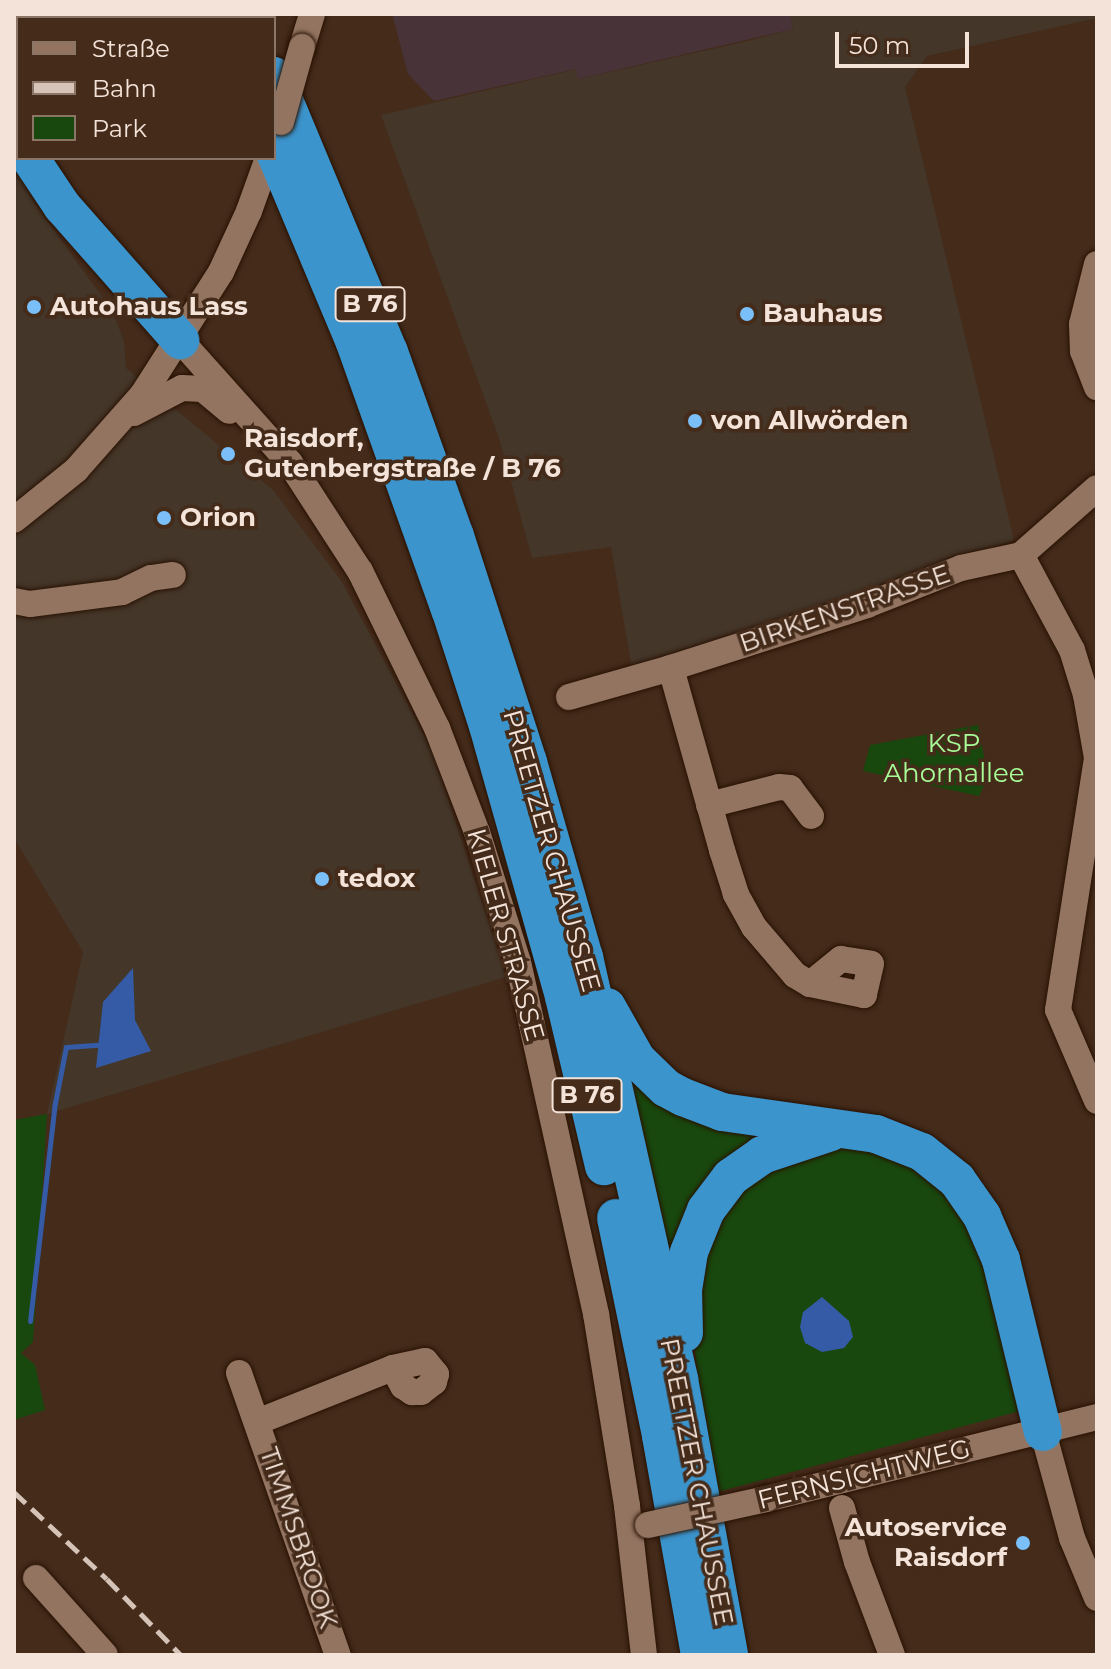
<!DOCTYPE html>
<meta charset="utf-8">
<style>
body{margin:0}
#map{position:relative;width:1111px;height:1669px;overflow:hidden;background:#442b1a;font-family:Montserrat,sans-serif}
div>[style]{position:absolute}
[style*='--x']{left:calc(var(--x)*1px);top:calc(var(--y)*1px);width:calc(var(--w)*1px);rotate:calc(var(--a)*1deg)}
.commercial>*{inset:0;background:#443629}
.industrial>*{inset:0;background:#473338}
.green>*{inset:0;background:#18480d}
.water>*{inset:0;background:#355ba6}
.stream>*{height:5px;margin:-2.5px;padding:0 2.5px;transform-origin:2.5px;border-radius:2.5px;background:#355ba6}
.roads{filter:drop-shadow(0 0 2px #291203) drop-shadow(0 0 2px #291203)}
.minor>*{height:26px;margin:-13px;padding:0 13px;transform-origin:13px;border-radius:13px;background:#927461}
.highway>*{height:38px;margin:-19px;padding:0 19px;transform-origin:19px;border-radius:19px;background:#3b94cc}
.rail>*{height:5px;margin-top:-2.5px;transform-origin:0;background:repeating-linear-gradient(90deg,#d6c3b8 0 16px,transparent 0 24px)}
.bridges{filter:drop-shadow(0 0 2px #291203) drop-shadow(0 0 2px #291203)}
.minor-bridge>*{height:26px;margin:-13px;padding:0 13px;transform-origin:13px;border-radius:13px;background:#927461}
.dots>*{width:22px;height:22px;translate:-50% -50%;box-sizing:border-box;border:4px solid #442b1a;border-radius:50%}
span{translate:-50% -50%;white-space:nowrap;text-align:center;line-height:1.15;-webkit-text-stroke:7px #442b1a;paint-order:stroke}
.shield-label span{padding:2px 6px;background:#442b1a;border:2px solid;border-radius:6px;-webkit-text-stroke-width:0}
.shield-label{font-size:24px;color:#f4e3d9;font-weight:700}
.poi-label{font-size:26px;color:#f4e3d9;font-weight:700}
.left{translate:0 -50%;text-align:left}
.right{translate:-100% -50%;text-align:right}
.street-label{font-size:26px;color:#f4e3d9}
.park-label{font-size:26px;color:#a7fc97}
.frame{position:absolute;inset:0;border:16px solid #f4e3d9;pointer-events:none}
.legend{position:absolute;left:16px;top:16px;width:260px;height:144px;box-sizing:border-box;background:#442b1a;border:2px solid #8a7566;margin:0;padding:10px 14px;list-style:none;font-size:24px;color:#f4e3d9}
.legend li{display:flex;align-items:center;gap:16px;height:40px}
.legend b{width:40px;border:2px solid #8a7566}
.scale{position:absolute;left:835px;top:32px;width:134px;height:36px;box-sizing:border-box;border:4px solid #f4e3d9;border-top:0;padding-left:10px;font-size:24px;line-height:28px;white-space:nowrap;color:#f4e3d9;-webkit-text-stroke:6px #442b1a;paint-order:stroke}
</style>
<div id="map">
<div class="commercial">
<i style="clip-path:polygon(790px 14px,1097px 14px,1097px 18px,927px 56px,905px 87px,1014px 540px,632px 669px,611px 547px,532px 558px,499px 438px,381px 115px,577px 69px,579px 79px,752px 40px,793px 29px)"></i>
<i style="clip-path:polygon(14px 165px,33px 201px,113px 312px,124px 341px,126px 368px,273px 490px,342px 582px,432px 750px,506px 977px,47px 1114px,83px 952px,14px 838px)"></i>
</div>
<div class="industrial">
<i style="clip-path:polygon(392px 14px,790px 14px,793px 29px,578px 79px,576px 69px,434px 101px,408px 74px)"></i>
</div>
<div class="green">
<i style="clip-path:polygon(978px 725px,988px 777px,979px 796px,863px 771px,870px 745px)"></i>
<i style="clip-path:polygon(627px 1065px,779px 1138px,672px 1277px)"></i>
<i style="clip-path:polygon(47px 1114px,33px 1342px,21px 1353px,35px 1365px,45px 1410px,14px 1420px,14px 1120px)"></i>
<i style="clip-path:polygon(864px 1145px,915px 1161px,957px 1200px,988px 1260px,1024px 1410px,717px 1492px,698px 1384px,690px 1293px,730px 1191px,808px 1146px)"></i>
</div>
<div class="water">
<i style="clip-path:polygon(133px 968px,135px 1020px,151px 1051px,96px 1068px,103px 1002px)"></i>
<i style="clip-path:polygon(822px 1297px,849px 1321px,853px 1337px,844px 1348px,822px 1352px,805px 1343px,800px 1327px,803px 1312px)"></i>
</div>
<div class="stream">
<i style="--x:30;--y:1321;--w:219;--a:-83.5"></i>
<i style="--x:55;--y:1103;--w:57;--a:-78.9"></i>
<i style="--x:66;--y:1047;--w:32;--a:-4"></i>
</div>
<div class="roads">
<div class="minor">
<i style="--x:302;--y:47;--w:34;--a:-73"></i>
<i style="--x:1097;--y:264;--w:62;--a:104"></i>
<i style="--x:1082;--y:324;--w:27;--a:88"></i>
<i style="--x:1083;--y:351;--w:39;--a:69"></i>
<i style="--x:180;--y:340;--w:165;--a:48.2"></i>
<i style="--x:290;--y:463;--w:129;--a:57.1"></i>
<i style="--x:360;--y:571;--w:175;--a:63.9"></i>
<i style="--x:437;--y:728;--w:111;--a:69"></i>
<i style="--x:477;--y:832;--w:136;--a:72.5"></i>
<i style="--x:518;--y:962;--w:361;--a:77.5"></i>
<i style="--x:596;--y:1314;--w:194;--a:80.8"></i>
<i style="--x:627;--y:1506;--w:150;--a:83.5"></i>
<i style="--x:134;--y:413;--w:54;--a:-27.5"></i>
<i style="--x:182;--y:388;--w:21;--a:3"></i>
<i style="--x:203;--y:389;--w:34;--a:40"></i>
<i style="--x:14;--y:520;--w:80;--a:-38.9"></i>
<i style="--x:76;--y:470;--w:101;--a:-48.6"></i>
<i style="--x:143;--y:394;--w:145;--a:-57.4"></i>
<i style="--x:221;--y:272;--w:67;--a:-65.3"></i>
<i style="--x:249;--y:211;--w:56;--a:-70.3"></i>
<i style="--x:1021;--y:555;--w:108;--a:61.8"></i>
<i style="--x:1072;--y:650;--w:47;--a:72.7"></i>
<i style="--x:1086;--y:695;--w:64;--a:80.1"></i>
<i style="--x:1097;--y:758;--w:255;--a:98.8"></i>
<i style="--x:1058;--y:1010;--w:99;--a:66.8"></i>
<i style="--x:14;--y:601;--w:16;--a:11"></i>
<i style="--x:30;--y:604;--w:93;--a:-7.4"></i>
<i style="--x:122;--y:592;--w:32;--a:-26"></i>
<i style="--x:151;--y:578;--w:22;--a:-8"></i>
<i style="--x:569;--y:697;--w:106;--a:-15.9"></i>
<i style="--x:709;--y:805;--w:72;--a:-14.4"></i>
<i style="--x:779;--y:787;--w:11;--a:5"></i>
<i style="--x:790;--y:788;--w:35;--a:53"></i>
<i style="--x:810;--y:984;--w:40;--a:-39"></i>
<i style="--x:841;--y:959;--w:30;--a:9"></i>
<i style="--x:871;--y:964;--w:32;--a:103"></i>
<i style="--x:864;--y:995;--w:55;--a:-168.5"></i>
<i style="--x:810;--y:984;--w:17;--a:-149"></i>
<i style="--x:795;--y:975;--w:63;--a:-130.5"></i>
<i style="--x:754;--y:927;--w:38;--a:-119"></i>
<i style="--x:736;--y:894;--w:46;--a:-107.7"></i>
<i style="--x:722;--y:850;--w:189;--a:-105.7"></i>
<i style="--x:671;--y:668;--w:206;--a:-17.8"></i>
<i style="--x:867;--y:605;--w:101;--a:-21.5"></i>
<i style="--x:961;--y:568;--w:61;--a:-12.2"></i>
<i style="--x:1021;--y:555;--w:101;--a:-41.4"></i>
<i style="--x:239;--y:1373;--w:299;--a:70.7"></i>
<i style="--x:257;--y:1422;--w:146;--a:-21.7"></i>
<i style="--x:393;--y:1368;--w:21;--a:61"></i>
<i style="--x:403;--y:1386;--w:11;--a:34"></i>
<i style="--x:412;--y:1392;--w:9;--a:0"></i>
<i style="--x:421;--y:1392;--w:16;--a:-38"></i>
<i style="--x:434;--y:1382;--w:8;--a:-76"></i>
<i style="--x:436;--y:1374;--w:17;--a:-130"></i>
<i style="--x:425;--y:1361;--w:33;--a:168"></i>
<i style="--x:1043;--y:1432;--w:110;--a:74.7"></i>
<i style="--x:1072;--y:1538;--w:65;--a:67.4"></i>
<i style="--x:766;--y:1499;--w:341;--a:-13.9"></i>
<i style="--x:842;--y:1508;--w:56;--a:74.5"></i>
<i style="--x:857;--y:1562;--w:99;--a:69.4"></i>
<i style="--x:36;--y:1578;--w:103;--a:48.1"></i>
</div>
<div class="highway">
<i style="--x:171;--y:14;--w:8;--a:30"></i>
<i style="--x:213;--y:14;--w:4;--a:63"></i>
<i style="--x:245;--y:14;--w:4;--a:63"></i>
<i style="--x:68;--y:18;--w:8;--a:-30"></i>
<i style="--x:274;--y:76;--w:299;--a:67.4"></i>
<i style="--x:389;--y:352;--w:195;--a:70.3"></i>
<i style="--x:455;--y:536;--w:237;--a:72.1"></i>
<i style="--x:528;--y:762;--w:203;--a:74"></i>
<i style="--x:584;--y:957;--w:433;--a:77.3"></i>
<i style="--x:679;--y:1379;--w:280;--a:79.7"></i>
<i style="--x:16;--y:129;--w:36;--a:-87"></i>
<i style="--x:274;--y:150;--w:206;--a:67.2"></i>
<i style="--x:354;--y:340;--w:286;--a:70.4"></i>
<i style="--x:450;--y:609;--w:123;--a:72"></i>
<i style="--x:488;--y:726;--w:281;--a:74.3"></i>
<i style="--x:564;--y:997;--w:174;--a:76.7"></i>
<i style="--x:30;--y:158;--w:58;--a:56.3"></i>
<i style="--x:62;--y:206;--w:179;--a:48.6"></i>
<i style="--x:607;--y:1007;--w:61;--a:60.5"></i>
<i style="--x:637;--y:1060;--w:40;--a:44"></i>
<i style="--x:666;--y:1088;--w:19;--a:28"></i>
<i style="--x:683;--y:1097;--w:42;--a:21"></i>
<i style="--x:722;--y:1112;--w:156;--a:8.1"></i>
<i style="--x:876;--y:1134;--w:49;--a:21.4"></i>
<i style="--x:922;--y:1152;--w:45;--a:38.7"></i>
<i style="--x:957;--y:1180;--w:44;--a:55.2"></i>
<i style="--x:982;--y:1216;--w:48;--a:66.6"></i>
<i style="--x:1001;--y:1260;--w:177;--a:76.3"></i>
<i style="--x:616;--y:1218;--w:223;--a:78.3"></i>
<i style="--x:661;--y:1436;--w:222;--a:79.9"></i>
<i style="--x:684;--y:1333;--w:43;--a:-91.3"></i>
<i style="--x:683;--y:1290;--w:38;--a:-81"></i>
<i style="--x:689;--y:1252;--w:45;--a:-68"></i>
<i style="--x:706;--y:1210;--w:41;--a:-52.9"></i>
<i style="--x:731;--y:1177;--w:38;--a:-35"></i>
<i style="--x:762;--y:1155;--w:73;--a:-18.4"></i>
</div>
</div>
<div class="rail">
<i style="--x:14;--y:1492;--w:127;--a:43.1"></i>
<i style="--x:107;--y:1579;--w:106;--a:45.8"></i>
</div>
<div class="bridges">
<div class="minor-bridge">
<i style="--x:281;--y:122;--w:78;--a:-74.4"></i>
<i style="--x:648;--y:1525;--w:121;--a:-12.4"></i>
</div>
</div>
<div class="dots">
<i style="left:34px;top:307px;background:#7abff8"></i>
<i style="left:747px;top:314px;background:#7abff8"></i>
<i style="left:695px;top:421px;background:#7abff8"></i>
<i style="left:228px;top:454px;background:#7abff8"></i>
<i style="left:164px;top:518px;background:#7abff8"></i>
<i style="left:322px;top:879px;background:#7abff8"></i>
<i style="left:1023px;top:1543px;background:#7abff8"></i>
</div>
<div class="shield-label">
<span style="left:370px;top:304px">B 76</span>
<span style="left:587px;top:1095px">B 76</span>
</div>
<div class="poi-label">
<span class="left" style="left:50px;top:307px">Autohaus Lass</span>
<span class="left" style="left:763px;top:314px">Bauhaus</span>
<span class="left" style="left:711px;top:421px">von Allwörden</span>
<span class="left" style="left:244px;top:454px">Raisdorf,<br>Gutenbergstraße / B 76</span>
<span class="left" style="left:180px;top:518px">Orion</span>
<span class="left" style="left:338px;top:879px">tedox</span>
<span class="right" style="left:1007px;top:1543px">Autoservice<br>Raisdorf</span>
</div>
<div class="street-label">
<span style="left:845px;top:609px;rotate:-19deg">BIRKENSTRASSE</span>
<span style="left:551px;top:851px;rotate:74deg">PREETZER CHAUSSEE</span>
<span style="left:505px;top:935px;rotate:74deg">KIELER STRASSE</span>
<span style="left:864px;top:1475px;rotate:-14deg">FERNSICHTWEG</span>
<span style="left:696px;top:1482px;rotate:79deg">PREETZER CHAUSSEE</span>
<span style="left:298px;top:1538px;rotate:71deg">TIMMSBROOK</span>
</div>
<div class="park-label">
<span style="left:954px;top:759px">KSP<br>Ahornallee</span>
</div>
<div class="frame"></div>
<ul class="legend">
<li><b style="height:10px;background:#927461"></b>Straße</li>
<li><b style="height:10px;background:#d6c3b8"></b>Bahn</li>
<li><b style="height:22px;background:#18480d"></b>Park</li>
</ul>
<div class="scale">50 m</div>
</div>
